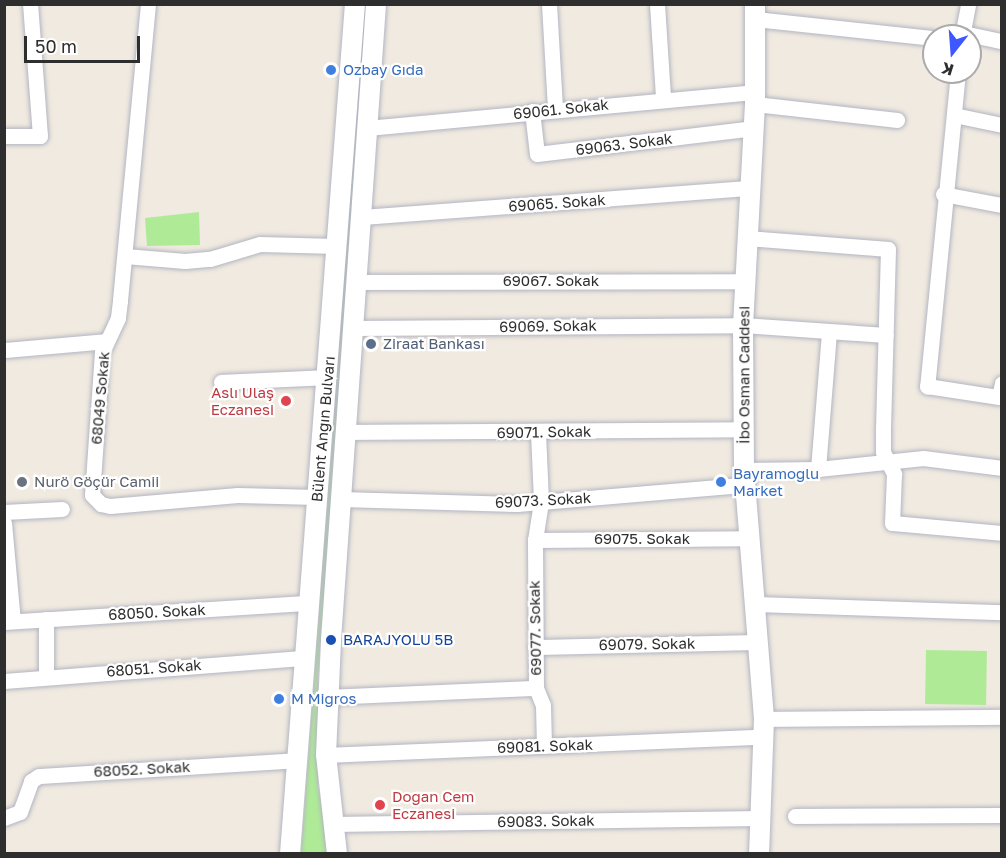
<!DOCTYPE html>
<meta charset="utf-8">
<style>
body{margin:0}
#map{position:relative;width:1006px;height:858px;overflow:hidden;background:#f0eae0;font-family:"Golos Text",sans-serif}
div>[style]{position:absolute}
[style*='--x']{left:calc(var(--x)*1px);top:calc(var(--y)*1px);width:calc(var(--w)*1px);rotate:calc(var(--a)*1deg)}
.green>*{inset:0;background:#afeb97;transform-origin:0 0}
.roads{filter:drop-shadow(0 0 2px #b3b5c2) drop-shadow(0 0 2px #b3b5c2)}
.street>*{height:15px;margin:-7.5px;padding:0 7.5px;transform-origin:7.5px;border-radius:7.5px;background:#fff}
.secondary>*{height:20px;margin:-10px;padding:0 10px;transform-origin:10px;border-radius:10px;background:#fff}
.dots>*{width:16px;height:16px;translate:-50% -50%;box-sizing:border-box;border:3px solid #fff;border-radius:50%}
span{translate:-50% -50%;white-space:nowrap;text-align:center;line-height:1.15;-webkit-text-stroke:4.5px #fff;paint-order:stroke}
.shop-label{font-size:15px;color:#366cbe}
.left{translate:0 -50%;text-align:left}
.street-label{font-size:15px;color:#2e2e2e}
.service-label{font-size:15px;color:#4e5e75}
.health-label{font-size:15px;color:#be3a42}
.right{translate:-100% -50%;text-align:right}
.worship-label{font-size:15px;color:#5b616d}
.transit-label{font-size:15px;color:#164399}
.frame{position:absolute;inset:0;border:6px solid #2e2e2e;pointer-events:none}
.north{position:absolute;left:922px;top:24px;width:60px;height:60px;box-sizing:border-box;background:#fff;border:2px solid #ababab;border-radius:50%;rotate:197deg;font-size:16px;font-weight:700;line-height:24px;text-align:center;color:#2e2e2e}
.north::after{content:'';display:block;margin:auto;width:21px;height:27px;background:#3e57ff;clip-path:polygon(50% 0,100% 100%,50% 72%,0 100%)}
.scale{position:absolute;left:24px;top:36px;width:116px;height:27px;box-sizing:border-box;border:3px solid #2e2e2e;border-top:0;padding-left:8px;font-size:18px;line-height:21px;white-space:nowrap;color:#2e2e2e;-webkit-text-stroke:4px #fff;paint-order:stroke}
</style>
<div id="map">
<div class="green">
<i style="clip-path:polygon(365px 5px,368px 5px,318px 677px,318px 786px,331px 853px,301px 854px)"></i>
<i style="clip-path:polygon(199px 212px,200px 245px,147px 246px,145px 218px)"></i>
<i style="left:926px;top:650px;width:61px;height:54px;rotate:1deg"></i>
</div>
<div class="roads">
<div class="street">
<i style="--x:148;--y:4;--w:298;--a:95.4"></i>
<i style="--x:120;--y:301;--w:17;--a:97"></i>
<i style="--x:118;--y:318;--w:38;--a:115"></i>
<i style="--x:102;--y:352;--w:143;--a:94"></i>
<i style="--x:92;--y:495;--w:13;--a:45"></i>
<i style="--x:101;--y:504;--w:9;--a:13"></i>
<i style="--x:110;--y:506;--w:128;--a:-4.9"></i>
<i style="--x:238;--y:495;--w:79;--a:1.5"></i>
<i style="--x:549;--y:4;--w:105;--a:86.7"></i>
<i style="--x:657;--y:4;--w:94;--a:86.3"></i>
<i style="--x:755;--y:19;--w:180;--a:6.1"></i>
<i style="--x:963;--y:33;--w:40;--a:12"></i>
<i style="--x:962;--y:36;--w:33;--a:-79"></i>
<i style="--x:958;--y:72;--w:316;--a:95.6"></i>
<i style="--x:927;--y:386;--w:73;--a:8.7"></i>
<i style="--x:999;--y:397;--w:14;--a:-78"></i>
<i style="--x:755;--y:104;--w:143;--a:6.4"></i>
<i style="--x:532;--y:111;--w:43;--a:83.4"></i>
<i style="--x:537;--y:154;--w:219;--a:-6.8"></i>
<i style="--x:954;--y:115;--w:49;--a:11.8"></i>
<i style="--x:367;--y:128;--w:391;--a:-5.3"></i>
<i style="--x:4;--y:136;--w:36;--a:0"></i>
<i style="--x:40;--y:136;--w:132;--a:-94.3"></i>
<i style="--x:943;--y:194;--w:60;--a:10.6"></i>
<i style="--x:362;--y:217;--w:390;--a:-4.3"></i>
<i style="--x:748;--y:238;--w:140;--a:4.5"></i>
<i style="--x:888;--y:249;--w:179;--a:91.6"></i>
<i style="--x:883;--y:428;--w:24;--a:90"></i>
<i style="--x:883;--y:452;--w:25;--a:63"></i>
<i style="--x:894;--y:474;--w:49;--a:92.3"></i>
<i style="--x:892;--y:523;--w:110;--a:5.2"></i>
<i style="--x:125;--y:256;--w:60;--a:4.8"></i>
<i style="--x:185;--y:261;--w:25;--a:-5"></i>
<i style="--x:210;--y:259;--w:52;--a:-16.7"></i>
<i style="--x:260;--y:244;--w:77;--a:1.5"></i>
<i style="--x:356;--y:282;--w:390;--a:-0.1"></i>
<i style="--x:352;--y:328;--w:391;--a:-0.4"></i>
<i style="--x:743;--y:325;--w:143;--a:4"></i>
<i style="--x:4;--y:350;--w:102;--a:-5"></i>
<i style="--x:221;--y:382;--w:106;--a:-2.7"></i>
<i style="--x:345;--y:432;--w:399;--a:-0.4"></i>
<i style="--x:818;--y:469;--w:136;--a:-85.4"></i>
<i style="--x:744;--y:470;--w:74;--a:-0.8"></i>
<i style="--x:818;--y:469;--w:106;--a:-6"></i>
<i style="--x:923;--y:458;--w:80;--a:7.2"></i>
<i style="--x:340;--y:499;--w:177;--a:1.6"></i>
<i style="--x:517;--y:504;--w:229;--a:-4.8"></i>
<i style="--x:4;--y:512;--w:58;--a:-3"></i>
<i style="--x:4;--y:523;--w:98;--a:84.8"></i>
<i style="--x:535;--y:540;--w:214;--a:-0.5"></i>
<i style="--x:756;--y:604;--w:246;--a:1.9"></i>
<i style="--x:46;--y:619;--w:56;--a:90"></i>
<i style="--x:4;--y:622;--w:306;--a:-3.6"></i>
<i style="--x:535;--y:647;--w:224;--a:-1.3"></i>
<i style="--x:4;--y:681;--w:302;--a:-4.4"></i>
<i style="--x:536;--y:688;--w:18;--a:68"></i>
<i style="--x:543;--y:705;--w:41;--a:88.6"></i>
<i style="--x:328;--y:697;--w:208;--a:-2.5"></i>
<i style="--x:536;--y:688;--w:148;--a:-90.4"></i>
<i style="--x:535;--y:540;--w:39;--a:-81"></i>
<i style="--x:541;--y:501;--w:69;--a:-92.5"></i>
<i style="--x:764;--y:719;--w:238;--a:-0.5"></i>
<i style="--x:326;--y:755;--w:438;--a:-2.4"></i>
<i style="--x:795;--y:816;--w:207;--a:-0.3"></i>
<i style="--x:4;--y:818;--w:17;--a:-21"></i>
<i style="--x:20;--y:812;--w:33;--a:-70"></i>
<i style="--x:31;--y:781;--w:9;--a:-32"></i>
<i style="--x:39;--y:776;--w:258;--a:-3.5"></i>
<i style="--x:332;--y:824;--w:429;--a:-0.8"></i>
</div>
<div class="secondary">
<i style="--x:755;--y:4;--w:100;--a:90"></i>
<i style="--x:755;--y:104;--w:221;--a:93.1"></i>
<i style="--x:743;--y:325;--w:145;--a:89.6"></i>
<i style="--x:744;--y:470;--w:250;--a:85.4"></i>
<i style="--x:764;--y:719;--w:135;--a:92.1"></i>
<i style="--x:290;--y:854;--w:852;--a:-85.63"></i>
<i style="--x:337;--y:854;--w:100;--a:-96.3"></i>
<i style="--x:326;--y:755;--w:115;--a:-87.5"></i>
<i style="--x:331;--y:640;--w:638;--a:-85.95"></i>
</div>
</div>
<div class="dots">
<i style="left:331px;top:70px;background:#3f7fe0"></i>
<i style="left:371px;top:344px;background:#5c6f8a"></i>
<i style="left:286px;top:401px;background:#e0444e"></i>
<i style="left:22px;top:482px;background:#6b7280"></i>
<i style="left:721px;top:482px;background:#3f7fe0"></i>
<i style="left:331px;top:640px;background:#1a4fb4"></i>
<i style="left:279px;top:699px;background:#3f7fe0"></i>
<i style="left:380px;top:805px;background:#e0444e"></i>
</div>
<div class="shop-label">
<span class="left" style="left:343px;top:70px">Ozbay Gıda</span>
<span class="left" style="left:733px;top:482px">Bayramoğlu<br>Market</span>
<span class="left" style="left:291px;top:699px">M Migros</span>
</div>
<div class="street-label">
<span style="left:561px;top:109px;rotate:-6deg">69061. Sokak</span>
<span style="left:624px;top:144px;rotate:-7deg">69063. Sokak</span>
<span style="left:557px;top:203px;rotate:-4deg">69065. Sokak</span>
<span style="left:551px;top:281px">69067. Sokak</span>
<span style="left:548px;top:326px;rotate:-1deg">69069. Sokak</span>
<span style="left:744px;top:375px;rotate:-90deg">İbo Osman Caddesi</span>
<span style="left:100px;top:398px;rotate:-85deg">68049 Sokak</span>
<span style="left:323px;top:429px;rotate:-85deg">Bülent Angın Bulvarı</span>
<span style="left:544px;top:432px;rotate:-1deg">69071. Sokak</span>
<span style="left:543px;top:500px;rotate:-3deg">69073. Sokak</span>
<span style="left:642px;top:539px">69075. Sokak</span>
<span style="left:157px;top:612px;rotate:-3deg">68050. Sokak</span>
<span style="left:535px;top:628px;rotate:-91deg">69077. Sokak</span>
<span style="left:647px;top:644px;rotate:-1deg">69079. Sokak</span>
<span style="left:154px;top:668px;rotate:-4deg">68051. Sokak</span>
<span style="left:545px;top:746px;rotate:-2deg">69081. Sokak</span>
<span style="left:142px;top:769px;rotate:-3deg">68052. Sokak</span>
<span style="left:546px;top:821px;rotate:-1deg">69083. Sokak</span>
</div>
<div class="service-label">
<span class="left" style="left:383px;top:344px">Ziraat Bankası</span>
</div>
<div class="health-label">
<span class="right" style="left:274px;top:401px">Aslı Ulaş<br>Eczanesi</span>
<span class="left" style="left:392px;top:805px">Doğan Cem<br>Eczanesi</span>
</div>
<div class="worship-label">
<span class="left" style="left:34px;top:482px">Nurö Göçür Camii</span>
</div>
<div class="transit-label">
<span class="left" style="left:343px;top:640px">BARAJYOLU 5B</span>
</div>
<div class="frame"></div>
<div class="north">K</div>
<div class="scale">50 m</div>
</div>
